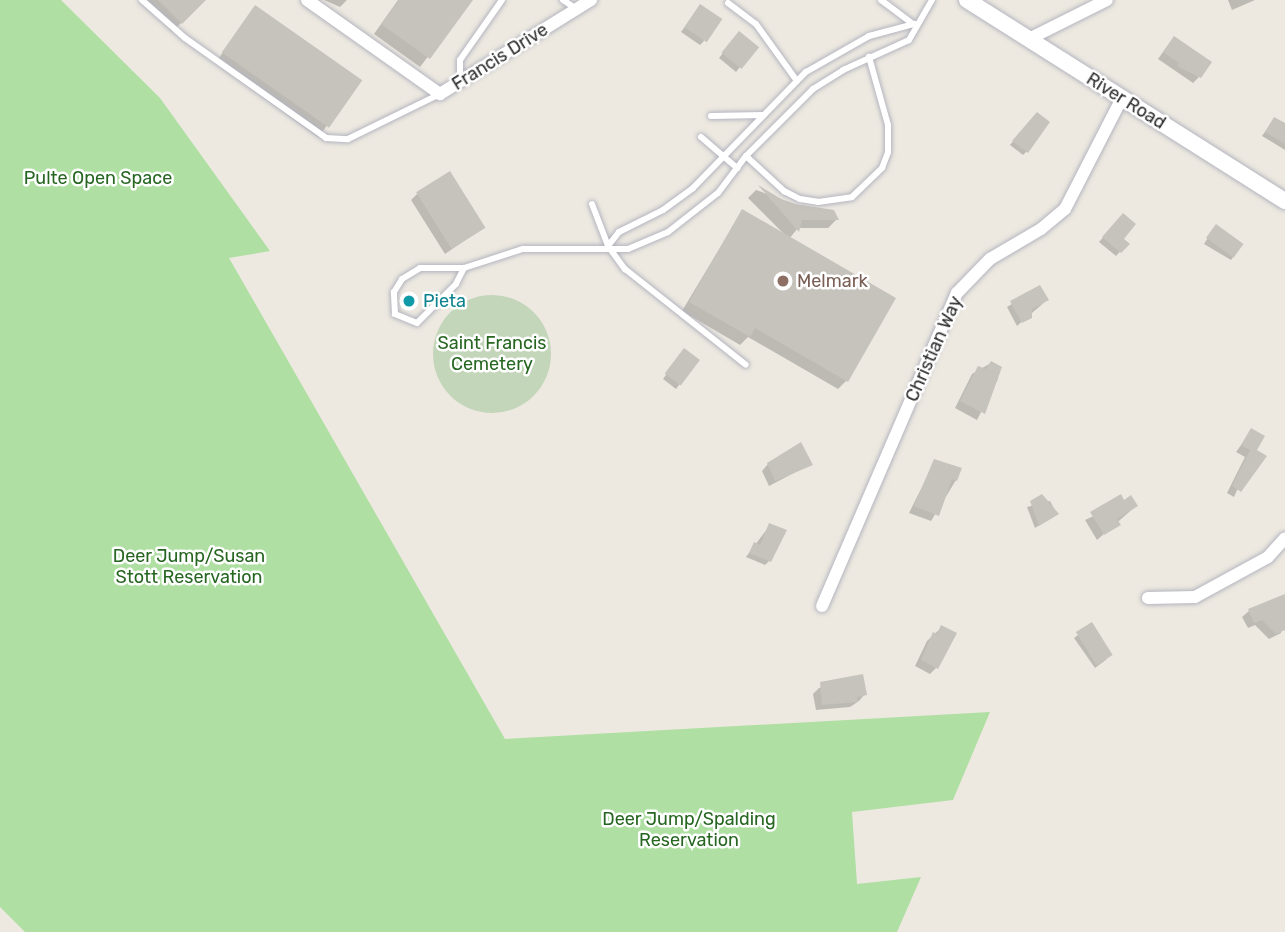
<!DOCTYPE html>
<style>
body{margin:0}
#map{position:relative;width:1285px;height:932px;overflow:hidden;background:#ede9e1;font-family:Rubik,sans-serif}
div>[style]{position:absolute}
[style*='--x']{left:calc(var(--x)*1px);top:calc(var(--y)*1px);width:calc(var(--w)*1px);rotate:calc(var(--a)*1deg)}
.green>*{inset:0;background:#afdfa2}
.cemetery>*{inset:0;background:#c3d6b9}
.round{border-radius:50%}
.shadow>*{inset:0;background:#0003;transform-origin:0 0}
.building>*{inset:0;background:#c6c3bc;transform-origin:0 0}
.roads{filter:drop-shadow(0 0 2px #b4b5bf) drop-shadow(0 0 2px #b4b5bf)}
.lane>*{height:6px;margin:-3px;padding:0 3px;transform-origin:3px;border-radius:3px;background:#fff}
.street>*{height:12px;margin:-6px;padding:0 6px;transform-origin:6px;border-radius:6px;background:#fff}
.secondary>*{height:16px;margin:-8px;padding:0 8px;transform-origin:8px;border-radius:8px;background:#fff}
.dots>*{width:19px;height:19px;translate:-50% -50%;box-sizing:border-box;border:4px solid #fff;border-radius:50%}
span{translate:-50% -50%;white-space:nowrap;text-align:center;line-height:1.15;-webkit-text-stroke:5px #fff;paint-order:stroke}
.street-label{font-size:18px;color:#2d2d2d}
.park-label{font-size:18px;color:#266621}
.education-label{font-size:18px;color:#785e54}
.left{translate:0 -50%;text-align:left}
.culture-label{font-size:18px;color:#0d838f}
</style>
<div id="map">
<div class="green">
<i style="clip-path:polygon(0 0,61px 0,160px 98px,270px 251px,229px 258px,505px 739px,990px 712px,953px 800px,852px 812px,857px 884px,921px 877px,897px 932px,25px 932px,0 907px)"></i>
</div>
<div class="cemetery">
<i class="round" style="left:433px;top:295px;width:118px;height:118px"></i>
</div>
<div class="shadow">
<i style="clip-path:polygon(141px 0,204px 0,172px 32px)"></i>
<i style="clip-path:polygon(324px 0,347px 0,340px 7px)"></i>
<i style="clip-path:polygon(398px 0,471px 0,420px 67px,374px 34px)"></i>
<i style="clip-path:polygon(1228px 0,1255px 0,1232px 10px)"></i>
<i style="left:256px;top:7px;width:127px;height:69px;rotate:36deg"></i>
<i style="clip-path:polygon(697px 10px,704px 41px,700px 45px,681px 32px)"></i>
<i style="clip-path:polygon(736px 37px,756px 47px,736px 72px,719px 58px)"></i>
<i style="clip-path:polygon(1168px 45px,1199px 77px,1193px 83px,1158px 59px)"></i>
<i style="clip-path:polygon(1033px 118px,1027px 151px,1023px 155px,1010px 145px)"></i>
<i style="clip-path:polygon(1274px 119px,1285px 126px,1285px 150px,1262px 136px)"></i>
<i style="clip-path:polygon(756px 190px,837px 219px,828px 228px,798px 228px,789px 239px,847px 380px,838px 389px,748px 337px,740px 345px,682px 311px,742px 211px,784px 234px,748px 198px)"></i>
<i style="clip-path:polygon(417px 194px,484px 227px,445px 254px,411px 200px)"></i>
<i style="clip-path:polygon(1123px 215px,1121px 239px,1127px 244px,1116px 256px,1099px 242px)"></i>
<i style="clip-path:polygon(1213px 230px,1242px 245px,1231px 260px,1204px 244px)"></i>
<i style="clip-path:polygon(1040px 287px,1047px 300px,1017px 326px,1007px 307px)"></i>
<i style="clip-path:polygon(681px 354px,698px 360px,676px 389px,663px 379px)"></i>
<i style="clip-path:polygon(991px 363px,998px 379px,977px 420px,955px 408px,972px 374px)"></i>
<i style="clip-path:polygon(1252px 430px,1255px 450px,1234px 497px,1227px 493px,1245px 457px,1236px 452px)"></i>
<i style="clip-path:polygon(935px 461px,956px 480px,931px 521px,909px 513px)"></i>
<i style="clip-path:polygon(768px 464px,811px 464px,769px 486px,762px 471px)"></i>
<i style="clip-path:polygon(1050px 501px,1057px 514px,1035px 528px,1027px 507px)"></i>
<i style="clip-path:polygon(1124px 502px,1136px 506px,1097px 540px,1085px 520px)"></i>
<i style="clip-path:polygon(770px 525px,769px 561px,765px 565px,746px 557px)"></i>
<i style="clip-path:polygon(1284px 596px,1281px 633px,1269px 639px,1255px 625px,1248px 628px,1242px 617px,1249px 611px)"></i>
<i style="clip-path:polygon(1091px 625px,1107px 659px,1095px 668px,1074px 638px)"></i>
<i style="clip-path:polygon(942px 627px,936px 668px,930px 674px,915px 666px,927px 641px)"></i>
<i style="clip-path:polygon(861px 676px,865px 694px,859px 701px,850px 707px,816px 710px,813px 694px,819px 688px)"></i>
</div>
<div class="building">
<i style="clip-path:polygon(158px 0,206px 0,182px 24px)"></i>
<i style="clip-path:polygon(399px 0,473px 0,430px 59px,381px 24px)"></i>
<i style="left:700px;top:4px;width:27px;height:28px;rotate:34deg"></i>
<i style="left:255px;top:5px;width:131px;height:58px;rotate:35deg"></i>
<i style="left:739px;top:31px;width:26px;height:28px;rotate:39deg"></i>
<i style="clip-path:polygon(1174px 36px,1212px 62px,1201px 78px,1177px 66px,1179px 63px,1163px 52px)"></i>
<i style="clip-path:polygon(1037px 112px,1050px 122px,1028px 153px,1012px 141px)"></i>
<i style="clip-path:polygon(1274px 117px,1285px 123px,1285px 144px,1265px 132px)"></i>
<i style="left:450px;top:171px;width:67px;height:40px;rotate:58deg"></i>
<i style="clip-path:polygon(758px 185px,788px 203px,834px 210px,839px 220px,802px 220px,799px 232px)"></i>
<i style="clip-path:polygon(742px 209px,896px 298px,848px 382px,755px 328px,750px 337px,689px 302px)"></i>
<i style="clip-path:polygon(1123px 213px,1136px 224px,1124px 239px,1130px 244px,1121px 253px,1102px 237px)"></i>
<i style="left:1216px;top:224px;width:34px;height:17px;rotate:36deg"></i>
<i style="clip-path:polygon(1040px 285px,1049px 300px,1032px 309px,1032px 318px,1022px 323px,1010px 301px)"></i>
<i style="left:684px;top:348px;width:20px;height:32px;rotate:37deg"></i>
<i style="clip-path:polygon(991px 361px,1002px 367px,985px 414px,960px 401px,978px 366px,986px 369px)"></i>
<i style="clip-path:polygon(1251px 428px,1265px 436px,1257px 450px,1267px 456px,1241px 492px,1232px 486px,1250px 450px,1241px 445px)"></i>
<i style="clip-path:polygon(801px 442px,813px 465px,775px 481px,767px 463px)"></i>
<i style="clip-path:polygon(934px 459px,962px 468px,957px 481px,952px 479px,939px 516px,914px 506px)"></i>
<i style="clip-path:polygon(1042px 494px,1059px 514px,1039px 526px,1030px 501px)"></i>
<i style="clip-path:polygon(1121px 494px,1124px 500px,1131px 495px,1138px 506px,1117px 519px,1121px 525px,1104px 535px,1090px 512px)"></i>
<i style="clip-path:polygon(769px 523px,787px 530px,771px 562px,749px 553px,754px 542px,760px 545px)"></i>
<i style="clip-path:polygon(1285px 594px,1285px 630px,1276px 634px,1262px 620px,1254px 623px,1248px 609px)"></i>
<i style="left:1092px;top:622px;width:39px;height:19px;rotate:58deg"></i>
<i style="clip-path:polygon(941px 625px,957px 633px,938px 669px,921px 660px,933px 632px,937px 634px)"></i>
<i style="clip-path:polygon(863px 674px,867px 695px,857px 697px,858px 702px,822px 705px,820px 682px)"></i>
</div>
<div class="roads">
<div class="lane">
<i style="--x:142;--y:0;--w:57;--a:41.5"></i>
<i style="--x:185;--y:38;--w:173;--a:35.3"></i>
<i style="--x:326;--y:138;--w:22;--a:3"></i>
<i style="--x:348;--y:139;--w:102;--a:-26.1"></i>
<i style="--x:563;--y:0;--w:14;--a:34"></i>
<i style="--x:881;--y:0;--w:39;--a:37"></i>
<i style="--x:728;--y:3;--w:35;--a:37"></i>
<i style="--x:756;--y:24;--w:70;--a:54.3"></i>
<i style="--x:460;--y:82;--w:22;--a:-90"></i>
<i style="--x:460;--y:60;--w:73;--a:-55"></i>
<i style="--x:711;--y:116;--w:52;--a:-1.1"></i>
<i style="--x:701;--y:137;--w:48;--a:40.7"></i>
<i style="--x:746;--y:156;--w:52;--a:42.6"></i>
<i style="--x:784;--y:191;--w:18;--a:27"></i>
<i style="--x:800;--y:199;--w:18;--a:9"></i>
<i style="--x:818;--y:202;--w:34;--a:-8"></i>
<i style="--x:852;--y:197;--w:42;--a:-44"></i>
<i style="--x:882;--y:168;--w:17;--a:-69"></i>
<i style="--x:888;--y:152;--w:27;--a:-90"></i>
<i style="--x:888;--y:125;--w:71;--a:-105.6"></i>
<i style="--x:592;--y:204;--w:45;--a:69.1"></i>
<i style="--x:608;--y:246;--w:29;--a:54"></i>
<i style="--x:625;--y:269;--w:154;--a:38.4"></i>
<i style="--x:608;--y:246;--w:18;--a:-52"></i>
<i style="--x:619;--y:232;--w:49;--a:-26.6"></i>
<i style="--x:663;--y:210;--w:37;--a:-36"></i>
<i style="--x:693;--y:188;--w:162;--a:-45.8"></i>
<i style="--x:806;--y:72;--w:73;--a:-29.7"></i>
<i style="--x:869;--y:36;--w:47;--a:-14.9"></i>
<i style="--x:464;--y:268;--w:18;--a:117"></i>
<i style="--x:456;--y:284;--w:55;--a:135"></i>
<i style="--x:417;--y:323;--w:24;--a:-158"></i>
<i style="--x:395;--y:314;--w:22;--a:-93"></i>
<i style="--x:394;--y:292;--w:15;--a:-58"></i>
<i style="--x:402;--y:279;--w:21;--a:-31"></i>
<i style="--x:420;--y:268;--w:44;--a:0"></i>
<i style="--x:464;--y:268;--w:62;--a:-17.9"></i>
<i style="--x:523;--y:249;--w:105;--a:0"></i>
<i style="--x:628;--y:249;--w:43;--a:-23"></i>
<i style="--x:668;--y:232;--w:63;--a:-38"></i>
<i style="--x:718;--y:193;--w:46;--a:-52.9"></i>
<i style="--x:746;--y:156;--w:95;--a:-45"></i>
<i style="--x:813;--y:89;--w:36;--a:-32"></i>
<i style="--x:843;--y:70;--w:72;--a:-24.4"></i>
<i style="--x:909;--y:40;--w:46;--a:-60.1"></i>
</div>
<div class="street">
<i style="--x:307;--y:0;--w:163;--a:35.3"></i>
<i style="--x:440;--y:94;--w:178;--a:-31.9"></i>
<i style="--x:1029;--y:39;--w:87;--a:-26.6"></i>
<i style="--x:1148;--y:598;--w:47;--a:-1.2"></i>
<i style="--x:1195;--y:597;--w:83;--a:-28.7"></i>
<i style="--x:1268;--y:557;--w:25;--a:-48"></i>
<i style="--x:822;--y:606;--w:341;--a:-66.7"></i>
<i style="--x:957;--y:293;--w:47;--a:-45.9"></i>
<i style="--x:990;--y:259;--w:59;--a:-30.5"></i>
<i style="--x:1041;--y:229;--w:31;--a:-40"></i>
<i style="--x:1065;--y:209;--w:125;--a:-62.8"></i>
</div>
<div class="secondary">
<i style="--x:967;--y:0;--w:376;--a:32.3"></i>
</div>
</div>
<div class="dots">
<i style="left:783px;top:281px;background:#8d6e63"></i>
<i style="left:409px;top:301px;background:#0f9aa8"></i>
</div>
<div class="street-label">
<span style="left:500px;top:57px;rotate:-32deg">Francis Drive</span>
<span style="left:1126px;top:101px;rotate:32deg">River Road</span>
<span style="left:934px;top:349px;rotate:-66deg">Christian Way</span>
</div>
<div class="park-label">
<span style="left:98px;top:178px">Pulte Open Space</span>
<span style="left:492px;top:354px">Saint Francis<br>Cemetery</span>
<span style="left:189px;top:567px">Deer Jump/Susan<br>Stott Reservation</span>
<span style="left:689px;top:830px">Deer Jump/Spalding<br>Reservation</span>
</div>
<div class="education-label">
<span class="left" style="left:797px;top:281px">Melmark</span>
</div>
<div class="culture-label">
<span class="left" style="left:423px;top:301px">Pieta</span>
</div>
</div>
